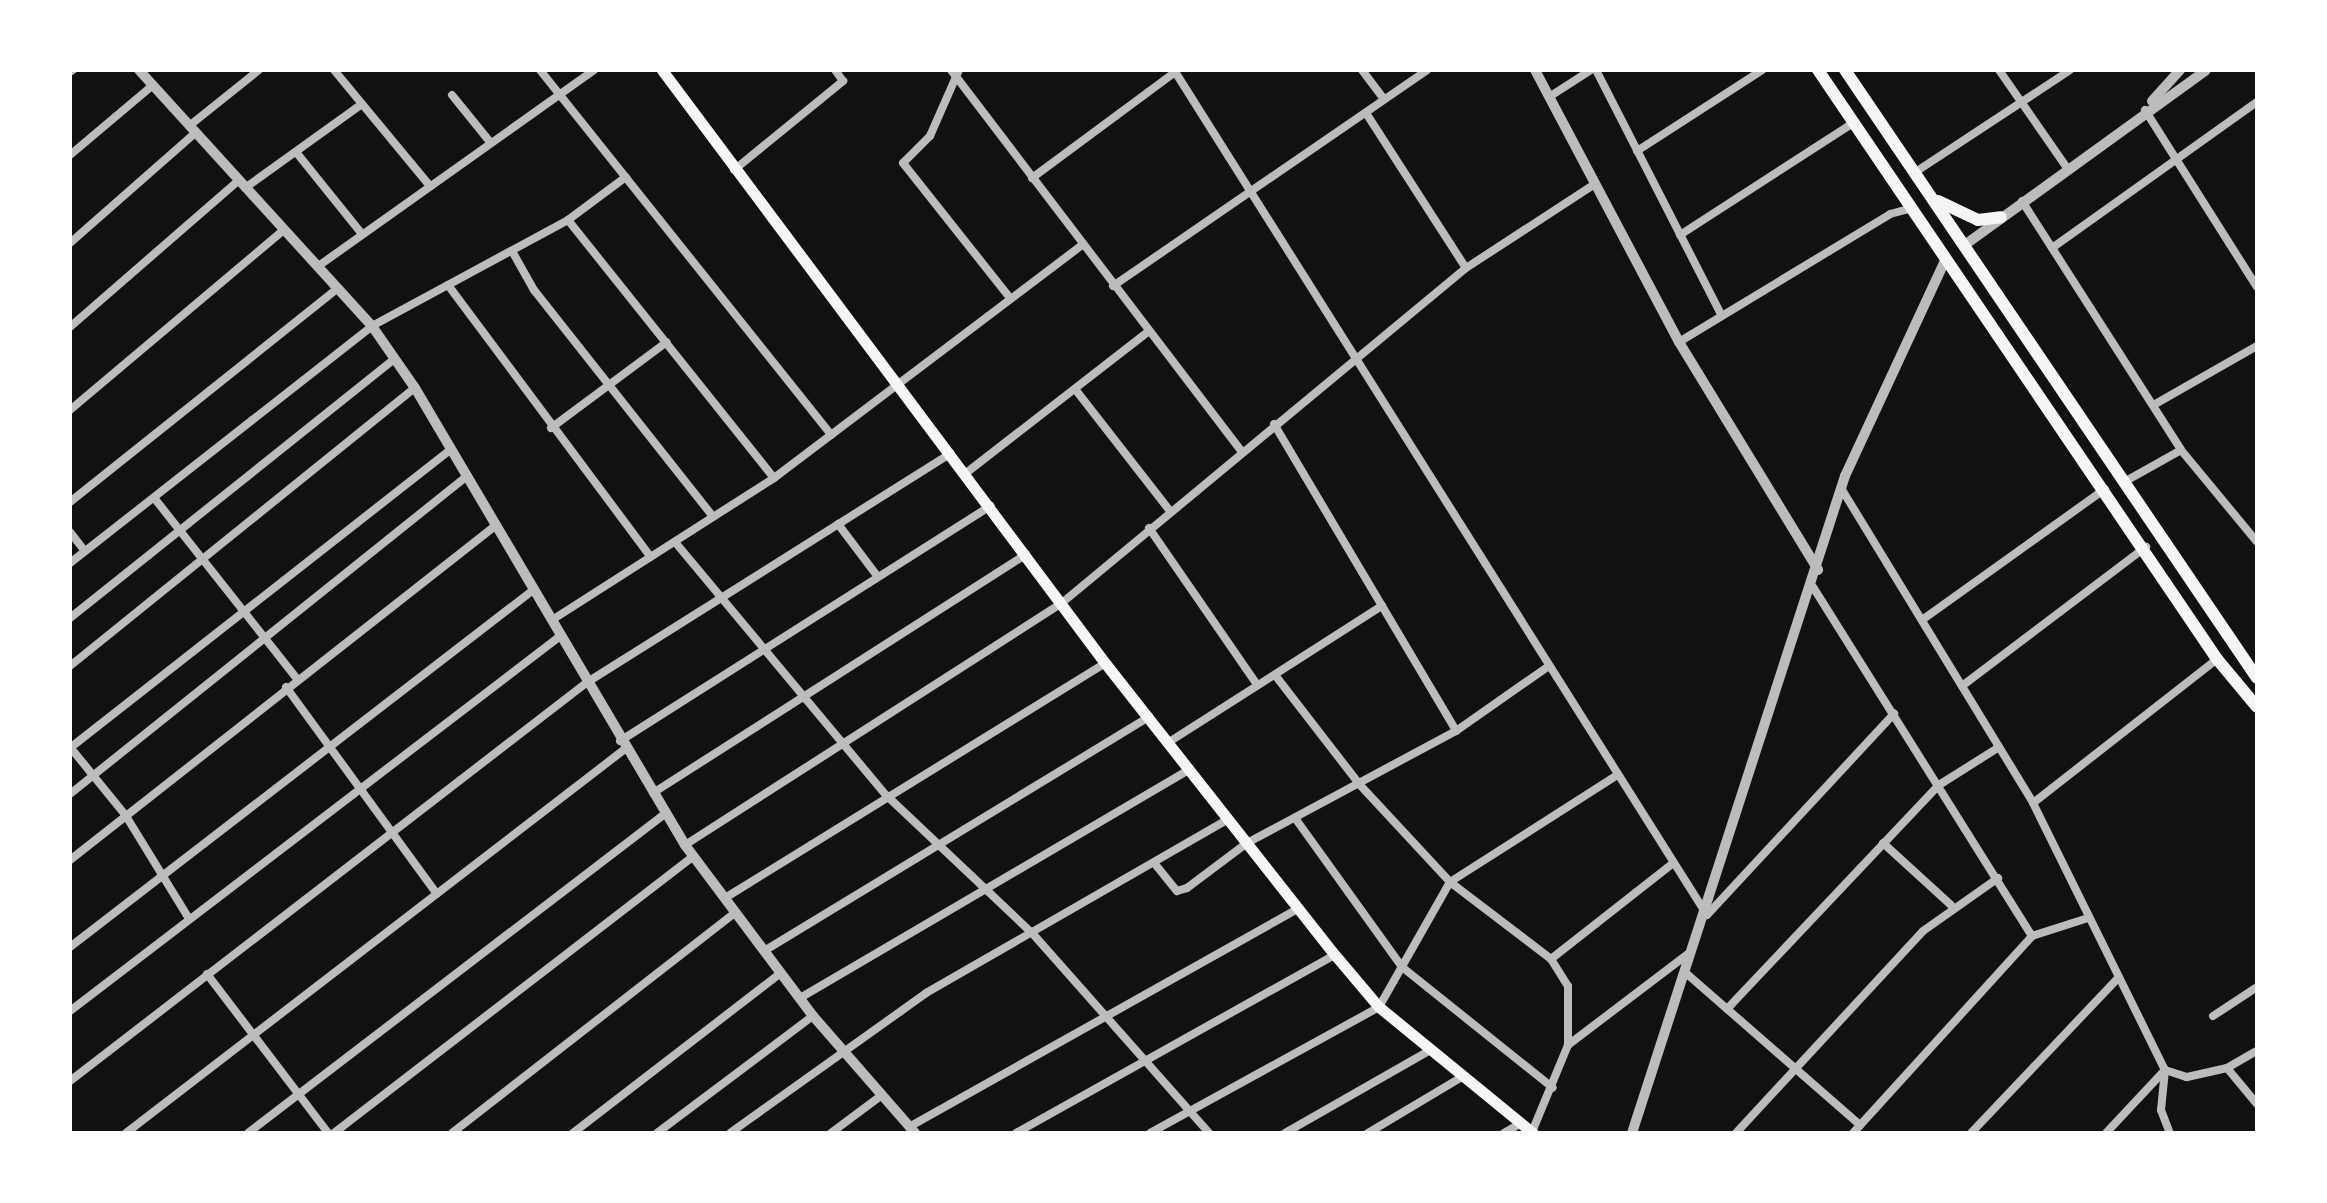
<!DOCTYPE html>
<style>
body{margin:0}
#map{position:relative;width:2327px;height:1203px;overflow:hidden;background:#111;font-family:"Open Sans",sans-serif}
div>[style]{position:absolute}
[style*='--x']{left:calc(var(--x)*1px);top:calc(var(--y)*1px);width:calc(var(--w)*1px);rotate:calc(var(--a)*1deg)}
.minor>*{height:8px;margin:-4px;padding:0 4px;transform-origin:4px;border-radius:4px;background:#bcbcbc}
.tertiary>*{height:10px;margin:-5px;padding:0 5px;transform-origin:5px;border-radius:5px;background:#bcbcbc}
.secondary>*{height:11px;margin:-5.5px;padding:0 5.5px;transform-origin:5.5px;border-radius:5.5px;background:#f5f5f5}
.primary>*{height:12px;margin:-6px;padding:0 6px;transform-origin:6px;border-radius:6px;background:#f5f5f5}
span{translate:-50% -50%;white-space:nowrap;text-align:center;line-height:1.15;-webkit-text-stroke:10px #fff;paint-order:stroke}
.frame{position:absolute;inset:0;border:72px solid #fff;pointer-events:none}
</style>
<div id="map">
<div class="minor">
<i style="--x:334;--y:70;--w:151;--a:50.4"></i>
<i style="--x:540;--y:70;--w:467;--a:51.4"></i>
<i style="--x:951;--y:70;--w:479;--a:52.7"></i>
<i style="--x:959;--y:70;--w:72;--a:113.7"></i>
<i style="--x:930;--y:136;--w:38;--a:135"></i>
<i style="--x:903;--y:163;--w:172;--a:51.6"></i>
<i style="--x:1174;--y:70;--w:999;--a:57.76"></i>
<i style="--x:1707;--y:915;--w:275;--a:-47.1"></i>
<i style="--x:1362;--y:70;--w:36;--a:53"></i>
<i style="--x:1596;--y:70;--w:276;--a:62.9"></i>
<i style="--x:1999;--y:70;--w:119;--a:55.2"></i>
<i style="--x:70;--y:72;--w:4;--a:-34"></i>
<i style="--x:452;--y:95;--w:60;--a:51"></i>
<i style="--x:1549;--y:97;--w:50;--a:-32.7"></i>
<i style="--x:2145;--y:110;--w:209;--a:57.7"></i>
<i style="--x:1366;--y:113;--w:184;--a:57.2"></i>
<i style="--x:189;--y:126;--w:90;--a:-38.7"></i>
<i style="--x:1637;--y:151;--w:149;--a:-32.9"></i>
<i style="--x:296;--y:152;--w:105;--a:51.2"></i>
<i style="--x:70;--y:155;--w:109;--a:-40.1"></i>
<i style="--x:734;--y:170;--w:141;--a:-39.2"></i>
<i style="--x:843;--y:81;--w:14;--a:-126"></i>
<i style="--x:1917;--y:171;--w:183;--a:-33.4"></i>
<i style="--x:1032;--y:178;--w:178;--a:-36.5"></i>
<i style="--x:245;--y:188;--w:144;--a:-35.7"></i>
<i style="--x:2022;--y:201;--w:295;--a:57.4"></i>
<i style="--x:2181;--y:450;--w:119;--a:50.4"></i>
<i style="--x:568;--y:220;--w:72;--a:-36.6"></i>
<i style="--x:1680;--y:235;--w:206;--a:-32.9"></i>
<i style="--x:70;--y:243;--w:167;--a:-41.3"></i>
<i style="--x:2052;--y:248;--w:252;--a:-35.5"></i>
<i style="--x:512;--y:251;--w:45;--a:60.6"></i>
<i style="--x:534;--y:290;--w:289;--a:51.7"></i>
<i style="--x:317;--y:267;--w:340;--a:-35.4"></i>
<i style="--x:448;--y:285;--w:339;--a:53.3"></i>
<i style="--x:1113;--y:286;--w:381;--a:-34.5"></i>
<i style="--x:70;--y:327;--w:223;--a:-41"></i>
<i style="--x:1679;--y:342;--w:247;--a:-31.2"></i>
<i style="--x:1890;--y:214;--w:20;--a:-15"></i>
<i style="--x:1075;--y:389;--w:155;--a:52.1"></i>
<i style="--x:2157;--y:403;--w:115;--a:-29.7"></i>
<i style="--x:70;--y:410;--w:280;--a:-40.1"></i>
<i style="--x:1274;--y:424;--w:357;--a:59.3"></i>
<i style="--x:551;--y:428;--w:144;--a:-36.6"></i>
<i style="--x:966;--y:473;--w:230;--a:-37.8"></i>
<i style="--x:2124;--y:482;--w:65;--a:-29.3"></i>
<i style="--x:1841;--y:488;--w:369;--a:58.6"></i>
<i style="--x:2033;--y:803;--w:298;--a:63.7"></i>
<i style="--x:2165;--y:1070;--w:23;--a:18"></i>
<i style="--x:2187;--y:1077;--w:41;--a:-12.7"></i>
<i style="--x:2227;--y:1068;--w:34;--a:-30"></i>
<i style="--x:155;--y:499;--w:229;--a:51.7"></i>
<i style="--x:70;--y:502;--w:342;--a:-38.6"></i>
<i style="--x:838;--y:524;--w:66;--a:53"></i>
<i style="--x:1149;--y:528;--w:188;--a:55.4"></i>
<i style="--x:70;--y:532;--w:23;--a:52"></i>
<i style="--x:675;--y:542;--w:329;--a:50.2"></i>
<i style="--x:886;--y:795;--w:202;--a:43.4"></i>
<i style="--x:1033;--y:934;--w:266;--a:48.5"></i>
<i style="--x:70;--y:563;--w:384;--a:-38.1"></i>
<i style="--x:372;--y:326;--w:223;--a:-28.4"></i>
<i style="--x:568;--y:220;--w:330;--a:51.4"></i>
<i style="--x:1813;--y:587;--w:412;--a:57.9"></i>
<i style="--x:70;--y:618;--w:416;--a:-38.6"></i>
<i style="--x:552;--y:620;--w:264;--a:-32.6"></i>
<i style="--x:774;--y:478;--w:386;--a:-37.1"></i>
<i style="--x:1922;--y:620;--w:225;--a:-35.6"></i>
<i style="--x:70;--y:666;--w:443;--a:-38.9"></i>
<i style="--x:1275;--y:675;--w:139;--a:52.3"></i>
<i style="--x:1360;--y:785;--w:132;--a:47.1"></i>
<i style="--x:1450;--y:882;--w:127;--a:37.3"></i>
<i style="--x:1551;--y:959;--w:32;--a:58"></i>
<i style="--x:1568;--y:986;--w:59;--a:90"></i>
<i style="--x:1568;--y:1045;--w:94;--a:112.5"></i>
<i style="--x:1962;--y:686;--w:231;--a:-37.1"></i>
<i style="--x:286;--y:687;--w:256;--a:53.9"></i>
<i style="--x:620;--y:741;--w:439;--a:-32.4"></i>
<i style="--x:1169;--y:742;--w:253;--a:-32.6"></i>
<i style="--x:70;--y:747;--w:89;--a:50.9"></i>
<i style="--x:126;--y:816;--w:119;--a:58.5"></i>
<i style="--x:70;--y:748;--w:484;--a:-38.1"></i>
<i style="--x:653;--y:793;--w:443;--a:-32.6"></i>
<i style="--x:70;--y:794;--w:509;--a:-38.69"></i>
<i style="--x:2033;--y:803;--w:234;--a:-38"></i>
<i style="--x:1295;--y:818;--w:183;--a:54.3"></i>
<i style="--x:1402;--y:967;--w:193;--a:38.7"></i>
<i style="--x:1883;--y:843;--w:92;--a:42.4"></i>
<i style="--x:685;--y:845;--w:449;--a:-32.7"></i>
<i style="--x:1063;--y:602;--w:523;--a:-39.65"></i>
<i style="--x:1466;--y:268;--w:154;--a:-33.1"></i>
<i style="--x:70;--y:860;--w:541;--a:-38.16"></i>
<i style="--x:1155;--y:864;--w:35;--a:51"></i>
<i style="--x:1177;--y:891;--w:10;--a:-17"></i>
<i style="--x:1187;--y:888;--w:75;--a:-36.9"></i>
<i style="--x:1247;--y:843;--w:237;--a:-28.2"></i>
<i style="--x:1456;--y:731;--w:110;--a:-35"></i>
<i style="--x:725;--y:898;--w:447;--a:-31.7"></i>
<i style="--x:70;--y:947;--w:583;--a:-37.62"></i>
<i style="--x:764;--y:951;--w:451;--a:-31.3"></i>
<i style="--x:1551;--y:959;--w:154;--a:-38.1"></i>
<i style="--x:207;--y:974;--w:200;--a:52.7"></i>
<i style="--x:1687;--y:974;--w:230;--a:41.1"></i>
<i style="--x:800;--y:998;--w:452;--a:-30.4"></i>
<i style="--x:1727;--y:1009;--w:308;--a:-46.6"></i>
<i style="--x:1939;--y:785;--w:71;--a:-32.3"></i>
<i style="--x:70;--y:1011;--w:616;--a:-37.41"></i>
<i style="--x:2213;--y:1016;--w:53;--a:-33.4"></i>
<i style="--x:1568;--y:1045;--w:151;--a:-37.2"></i>
<i style="--x:2227;--y:1068;--w:47;--a:50.2"></i>
<i style="--x:2165;--y:1070;--w:40;--a:95.7"></i>
<i style="--x:2161;--y:1110;--w:25;--a:69"></i>
<i style="--x:70;--y:1081;--w:652;--a:-37.64"></i>
<i style="--x:586;--y:683;--w:431;--a:-32.2"></i>
<i style="--x:909;--y:1127;--w:447;--a:-29.3"></i>
<i style="--x:126;--y:1133;--w:630;--a:-37.58"></i>
<i style="--x:248;--y:1133;--w:526;--a:-37.44"></i>
<i style="--x:334;--y:1133;--w:454;--a:-37.6"></i>
<i style="--x:452;--y:1133;--w:358;--a:-37.9"></i>
<i style="--x:573;--y:1133;--w:262;--a:-37.6"></i>
<i style="--x:657;--y:1133;--w:195;--a:-36.9"></i>
<i style="--x:730;--y:1133;--w:241;--a:-35.5"></i>
<i style="--x:926;--y:993;--w:349;--a:-29.9"></i>
<i style="--x:831;--y:1133;--w:64;--a:-36.7"></i>
<i style="--x:1016;--y:1133;--w:365;--a:-29.2"></i>
<i style="--x:1150;--y:1133;--w:261;--a:-28.8"></i>
<i style="--x:1379;--y:1007;--w:144;--a:-60.4"></i>
<i style="--x:1450;--y:882;--w:197;--a:-32.6"></i>
<i style="--x:1285;--y:1133;--w:166;--a:-29.7"></i>
<i style="--x:1368;--y:1133;--w:109;--a:-30.8"></i>
<i style="--x:1504;--y:1133;--w:20;--a:-30"></i>
<i style="--x:1736;--y:1133;--w:275;--a:-47.2"></i>
<i style="--x:1923;--y:931;--w:92;--a:-35.2"></i>
<i style="--x:1853;--y:1133;--w:266;--a:-47.7"></i>
<i style="--x:2032;--y:936;--w:59;--a:-17.8"></i>
<i style="--x:1971;--y:1133;--w:212;--a:-46.5"></i>
<i style="--x:2106;--y:1133;--w:86;--a:-46.9"></i>
</div>
<div class="tertiary">
<i style="--x:139;--y:70;--w:346;--a:47.7"></i>
<i style="--x:372;--y:326;--w:75;--a:55.3"></i>
<i style="--x:415;--y:388;--w:531;--a:59.42"></i>
<i style="--x:685;--y:845;--w:214;--a:53.2"></i>
<i style="--x:813;--y:1016;--w:155;--a:48.9"></i>
<i style="--x:1535;--y:70;--w:308;--a:62.1"></i>
<i style="--x:1679;--y:342;--w:267;--a:58.6"></i>
<i style="--x:2152;--y:101;--w:42;--a:-47.9"></i>
<i style="--x:1966;--y:244;--w:296;--a:-35.9"></i>
<i style="--x:1632;--y:1133;--w:691;--a:-72.04"></i>
<i style="--x:1845;--y:476;--w:237;--a:-65.1"></i>
</div>
<div class="secondary">
<i style="--x:662;--y:70;--w:740;--a:53.24"></i>
<i style="--x:1105;--y:663;--w:372;--a:51.8"></i>
<i style="--x:1335;--y:955;--w:68;--a:49.8"></i>
<i style="--x:1379;--y:1007;--w:199;--a:39.3"></i>
</div>
<div class="primary">
<i style="--x:1818;--y:70;--w:711;--a:55.89"></i>
<i style="--x:2217;--y:659;--w:62;--a:50.2"></i>
<i style="--x:1845;--y:70;--w:734;--a:55.88"></i>
<i style="--x:1938;--y:201;--w:44;--a:25.4"></i>
<i style="--x:1978;--y:220;--w:23;--a:-7"></i>
</div>
<div class="frame"></div>
</div>
